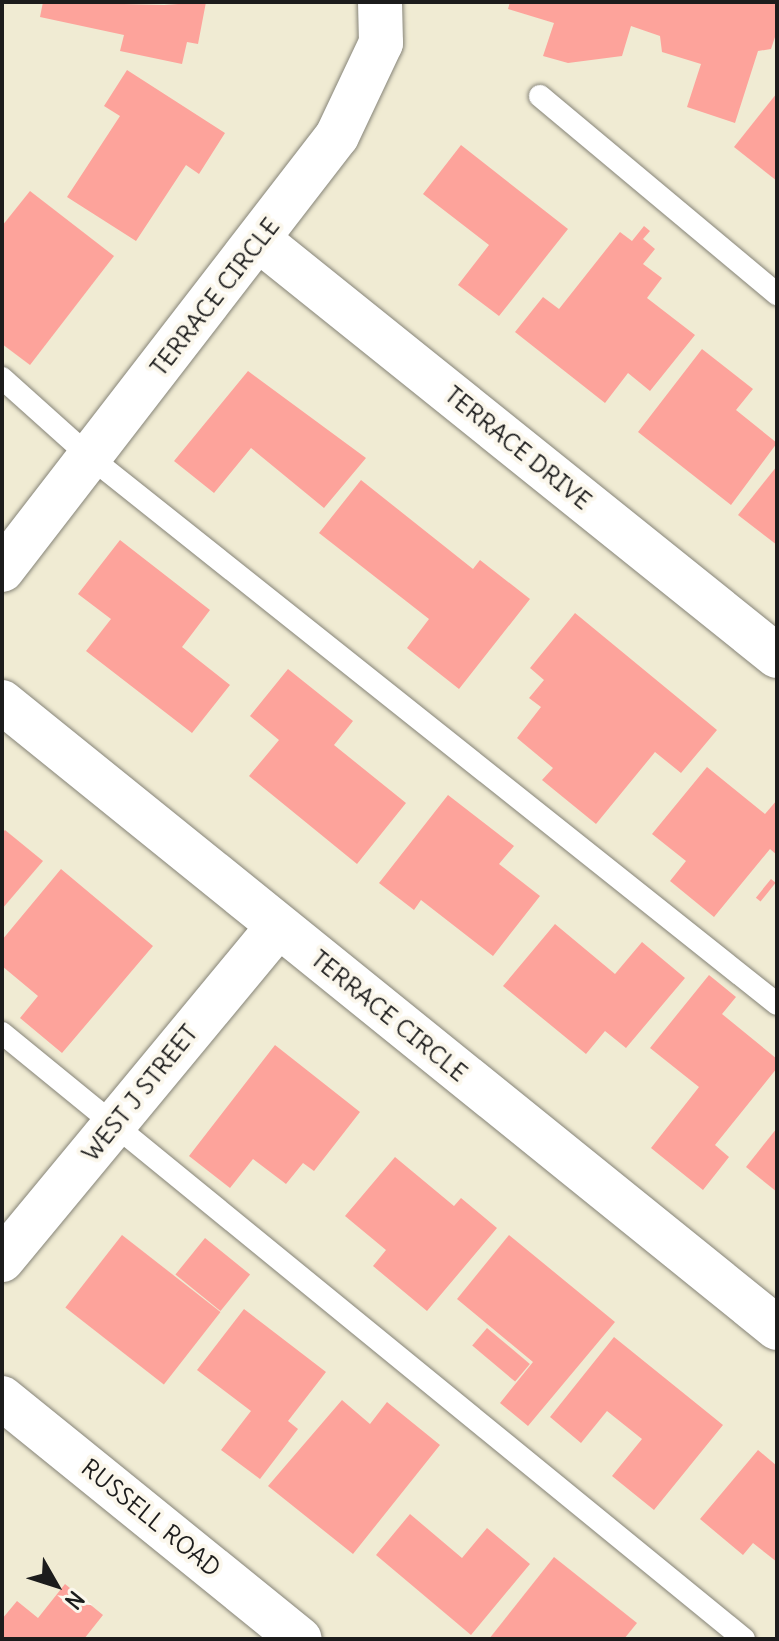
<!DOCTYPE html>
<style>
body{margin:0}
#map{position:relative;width:779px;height:1641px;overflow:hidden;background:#f0ebd3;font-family:Delius,sans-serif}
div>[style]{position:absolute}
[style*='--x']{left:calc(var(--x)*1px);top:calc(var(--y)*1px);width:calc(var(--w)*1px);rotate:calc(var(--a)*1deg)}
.building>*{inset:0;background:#fda39b;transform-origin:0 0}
.roads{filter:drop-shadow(0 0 2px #868478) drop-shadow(0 0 2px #868478)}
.service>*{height:22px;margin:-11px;padding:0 11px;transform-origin:11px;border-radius:11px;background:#fff}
.minor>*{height:44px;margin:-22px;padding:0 22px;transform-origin:22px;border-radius:22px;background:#fff}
span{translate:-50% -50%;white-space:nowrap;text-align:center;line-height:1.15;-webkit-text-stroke:8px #fbf7ec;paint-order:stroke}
.street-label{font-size:24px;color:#1c1c1c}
.frame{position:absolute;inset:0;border:4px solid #1c1c1c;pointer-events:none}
.north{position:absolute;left:16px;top:1545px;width:80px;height:80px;-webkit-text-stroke:6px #fbf7ec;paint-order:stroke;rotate:129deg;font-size:22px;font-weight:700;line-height:32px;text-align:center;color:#1c1c1c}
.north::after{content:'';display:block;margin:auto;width:28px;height:36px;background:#1c1c1c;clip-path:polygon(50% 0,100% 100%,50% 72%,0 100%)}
</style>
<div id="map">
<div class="building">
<i style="clip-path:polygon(43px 2px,164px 5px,206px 2px,198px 44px,187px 42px,182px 64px,120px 51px,124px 35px,40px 17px)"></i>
<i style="clip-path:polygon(510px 2px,777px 2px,777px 31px,771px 49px,758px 51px,735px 123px,687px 107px,701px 64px,662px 52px,660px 36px,631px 26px,622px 56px,568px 63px,543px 56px,554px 23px,508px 9px)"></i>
<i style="clip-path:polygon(127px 70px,225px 133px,199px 174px,186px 165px,136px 241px,67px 197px,120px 116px,104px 106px)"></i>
<i style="clip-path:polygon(777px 93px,777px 181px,734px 147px)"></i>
<i style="clip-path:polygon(461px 145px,568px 229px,499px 316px,458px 285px,489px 245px,423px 194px)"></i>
<i style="clip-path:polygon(30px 191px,114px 256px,30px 365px,2px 344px,2px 226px)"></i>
<i style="clip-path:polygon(644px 226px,650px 231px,643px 239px,655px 249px,643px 264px,662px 278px,647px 298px,695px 335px,650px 391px,628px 373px,605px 403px,515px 332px,543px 297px,559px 309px,620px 232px,632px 241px)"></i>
<i style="clip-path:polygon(702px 349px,753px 389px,736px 410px,777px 443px,731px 505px,638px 432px)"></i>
<i style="clip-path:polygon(248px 371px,366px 458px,324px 508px,251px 448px,214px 493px,174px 461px)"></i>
<i style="clip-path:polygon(777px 466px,777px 545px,738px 515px)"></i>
<i style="clip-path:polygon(361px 480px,473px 569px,480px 560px,530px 599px,459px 689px,407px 648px,429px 619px,319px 533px)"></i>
<i style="clip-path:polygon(120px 540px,210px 610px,182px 647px,230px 685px,192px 733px,86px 651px,111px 619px,78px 594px)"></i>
<i style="clip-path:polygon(575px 613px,717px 730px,681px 773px,655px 752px,596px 824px,542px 780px,553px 768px,517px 738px,541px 707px,529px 698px,544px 680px,530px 668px)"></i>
<i style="clip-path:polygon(288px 669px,353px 721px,334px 745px,406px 803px,357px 864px,249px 776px,279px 740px,250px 716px)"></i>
<i style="clip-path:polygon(707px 767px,765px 814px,777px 800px,777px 855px,770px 849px,714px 917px,670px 881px,686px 861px,652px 834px)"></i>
<i style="clip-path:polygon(448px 795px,514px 846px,499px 864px,540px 896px,493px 956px,421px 900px,414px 910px,379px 883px)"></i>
<i style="clip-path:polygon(5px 830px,43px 861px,2px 909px,2px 833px)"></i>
<i style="clip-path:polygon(61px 869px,153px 946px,62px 1053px,20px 1018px,38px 996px,2px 966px,2px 940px)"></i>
<i style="left:771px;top:879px;width:6px;height:24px;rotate:39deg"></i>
<i style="clip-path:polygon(555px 924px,615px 974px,642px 942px,685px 978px,626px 1048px,605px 1031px,586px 1054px,503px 986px)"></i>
<i style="clip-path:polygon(709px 975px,736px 997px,722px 1014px,777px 1059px,777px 1068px,715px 1145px,729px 1157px,703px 1190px,651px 1148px,699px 1087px,650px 1048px)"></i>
<i style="clip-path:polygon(275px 1045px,360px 1112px,314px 1171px,303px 1163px,286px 1184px,253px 1159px,230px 1188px,189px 1156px)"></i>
<i style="clip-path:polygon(777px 1128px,777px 1192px,746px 1167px)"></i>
<i style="clip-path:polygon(395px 1157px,454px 1206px,461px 1198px,497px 1228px,427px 1311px,373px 1266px,386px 1250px,345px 1216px)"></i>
<i style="left:122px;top:1235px;width:125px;height:92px;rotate:38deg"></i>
<i style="clip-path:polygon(509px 1235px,615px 1322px,528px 1426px,500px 1403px,533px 1362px,457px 1299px)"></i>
<i style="left:205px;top:1238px;width:58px;height:47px;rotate:39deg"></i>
<i style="clip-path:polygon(244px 1309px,326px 1372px,288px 1421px,298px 1429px,260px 1479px,221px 1450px,251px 1411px,197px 1370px)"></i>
<i style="left:487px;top:1328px;width:56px;height:23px;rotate:40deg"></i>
<i style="clip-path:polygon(614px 1337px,723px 1425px,654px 1510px,612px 1476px,642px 1439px,607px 1411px,581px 1443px,550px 1417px)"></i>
<i style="clip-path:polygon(342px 1400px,370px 1424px,387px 1402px,440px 1445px,353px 1554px,268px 1486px)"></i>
<i style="clip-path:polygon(758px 1450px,777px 1466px,777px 1562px,753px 1543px,743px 1555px,700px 1519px)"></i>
<i style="clip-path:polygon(410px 1514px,462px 1558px,487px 1528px,530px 1564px,471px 1635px,376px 1555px)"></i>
<i style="clip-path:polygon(554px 1557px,637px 1623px,624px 1639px,489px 1639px)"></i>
<i style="clip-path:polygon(65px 1584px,103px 1615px,84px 1639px,2px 1639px,2px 1619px,17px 1601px,38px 1618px)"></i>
</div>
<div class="roads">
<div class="service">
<i style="--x:540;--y:96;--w:309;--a:39.9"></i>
<i style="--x:2;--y:378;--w:118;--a:41.9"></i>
<i style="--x:90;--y:457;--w:878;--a:38.53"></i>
<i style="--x:2;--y:1033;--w:958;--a:39.24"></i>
</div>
<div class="minor">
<i style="--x:259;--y:240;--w:664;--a:38.77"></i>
<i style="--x:2;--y:570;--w:548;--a:-52.34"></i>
<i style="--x:337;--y:136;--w:103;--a:-64.7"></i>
<i style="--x:381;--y:43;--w:41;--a:-91.4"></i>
<i style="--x:2;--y:702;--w:996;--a:38.93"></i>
<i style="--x:2;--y:1260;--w:433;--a:-50.4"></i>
<i style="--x:2;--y:1398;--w:383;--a:39"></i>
</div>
</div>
<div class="street-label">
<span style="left:215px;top:297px;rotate:-52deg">TERRACE CIRCLE</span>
<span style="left:518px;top:448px;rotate:39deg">TERRACE DRIVE</span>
<span style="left:389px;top:1016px;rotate:39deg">TERRACE CIRCLE</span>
<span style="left:140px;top:1093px;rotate:-51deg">WEST J STREET</span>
<span style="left:151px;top:1518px;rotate:39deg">RUSSELL ROAD</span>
</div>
<div class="frame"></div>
<div class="north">N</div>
</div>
